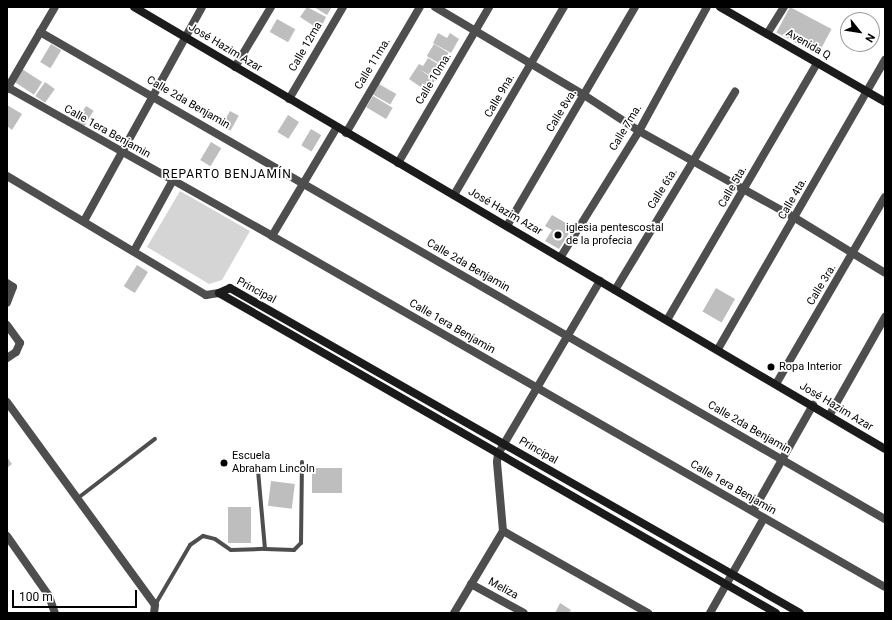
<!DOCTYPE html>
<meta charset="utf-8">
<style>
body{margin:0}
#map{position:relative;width:892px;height:620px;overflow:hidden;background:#fff;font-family:Roboto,sans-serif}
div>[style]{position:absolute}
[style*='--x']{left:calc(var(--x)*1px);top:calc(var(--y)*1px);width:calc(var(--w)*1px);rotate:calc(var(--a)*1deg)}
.green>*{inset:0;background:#d5d5d5}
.building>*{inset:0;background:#bebebe;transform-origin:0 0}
.lane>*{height:4px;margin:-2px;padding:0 2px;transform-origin:2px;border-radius:2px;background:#4e4e4e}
.street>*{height:8px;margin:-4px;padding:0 4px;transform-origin:4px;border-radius:4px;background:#4e4e4e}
.secondary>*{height:8px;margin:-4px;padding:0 4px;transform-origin:4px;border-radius:4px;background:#1b1b1b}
.dots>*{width:11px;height:11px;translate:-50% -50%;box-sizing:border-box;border:2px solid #fff;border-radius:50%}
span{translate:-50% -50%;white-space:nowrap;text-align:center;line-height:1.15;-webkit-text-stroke:3.5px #fff;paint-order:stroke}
.street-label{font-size:11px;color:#000}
.poi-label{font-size:11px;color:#000}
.left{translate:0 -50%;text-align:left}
.neighbourhood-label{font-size:12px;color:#000;letter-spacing:1px}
.frame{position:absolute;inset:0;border:8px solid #000;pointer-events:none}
.north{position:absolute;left:840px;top:12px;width:40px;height:40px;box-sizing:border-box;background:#fff;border:1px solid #999;border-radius:50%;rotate:120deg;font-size:11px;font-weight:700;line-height:16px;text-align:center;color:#000}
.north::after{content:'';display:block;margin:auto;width:14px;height:18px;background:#000;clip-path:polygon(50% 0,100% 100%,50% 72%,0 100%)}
.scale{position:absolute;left:12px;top:590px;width:125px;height:18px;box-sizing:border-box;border:2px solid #000;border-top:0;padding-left:5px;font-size:12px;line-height:14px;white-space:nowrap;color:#000;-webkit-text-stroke:3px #fff;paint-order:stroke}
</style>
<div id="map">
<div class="green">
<i style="clip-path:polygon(180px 191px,250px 231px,222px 280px,209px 284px,147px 247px)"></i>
</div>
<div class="building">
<i style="clip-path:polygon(307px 7px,326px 17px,320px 30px,300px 17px)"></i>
<i style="clip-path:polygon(314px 7px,332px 7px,327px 15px)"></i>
<i style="left:790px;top:7px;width:47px;height:29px;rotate:28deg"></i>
<i style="left:277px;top:19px;width:21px;height:15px;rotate:29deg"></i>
<i style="clip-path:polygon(438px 33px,447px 38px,450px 33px,459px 39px,451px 53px,433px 43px)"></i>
<i style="left:51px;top:44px;width:12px;height:21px;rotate:31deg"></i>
<i style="left:434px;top:44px;width:17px;height:14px;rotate:31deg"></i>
<i style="clip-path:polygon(428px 58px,443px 67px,436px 79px,419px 69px,435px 80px,428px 92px,409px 79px,419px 64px,423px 66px)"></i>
<i style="left:22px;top:69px;width:24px;height:15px;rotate:33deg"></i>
<i style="left:45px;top:82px;width:12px;height:17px;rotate:35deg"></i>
<i style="left:379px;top:84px;width:20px;height:12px;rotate:30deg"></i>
<i style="left:373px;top:96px;width:23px;height:13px;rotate:31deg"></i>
<i style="clip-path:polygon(7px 105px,22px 114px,12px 130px,7px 126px)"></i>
<i style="left:86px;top:106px;width:9px;height:19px;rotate:32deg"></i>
<i style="left:230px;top:111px;width:10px;height:17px;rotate:29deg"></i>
<i style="left:288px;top:115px;width:13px;height:20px;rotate:32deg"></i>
<i style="left:311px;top:129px;width:12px;height:19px;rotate:31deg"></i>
<i style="left:211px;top:142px;width:12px;height:21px;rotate:31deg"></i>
<i style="clip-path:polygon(552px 215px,573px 227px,559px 249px,545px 241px,552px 230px,545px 226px)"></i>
<i style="left:137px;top:265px;width:13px;height:25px;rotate:32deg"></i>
<i style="left:716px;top:288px;width:22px;height:27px;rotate:30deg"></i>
<i style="clip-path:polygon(7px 457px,12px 464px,7px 468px)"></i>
<i style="left:342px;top:468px;width:25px;height:30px;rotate:90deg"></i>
<i style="left:271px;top:481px;width:24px;height:25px;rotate:7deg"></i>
<i style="left:228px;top:507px;width:23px;height:36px"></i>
<i style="clip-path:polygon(560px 603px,571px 610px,569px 613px,555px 613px)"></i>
</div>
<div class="lane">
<i style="--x:78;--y:498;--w:97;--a:-37.5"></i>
<i style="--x:265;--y:549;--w:29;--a:2"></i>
<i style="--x:294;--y:550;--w:10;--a:-45"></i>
<i style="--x:301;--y:543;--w:81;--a:-89.3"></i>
<i style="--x:155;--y:605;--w:69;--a:-59.7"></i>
<i style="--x:190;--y:545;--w:16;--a:-35"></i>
<i style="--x:203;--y:536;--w:12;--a:14"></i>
<i style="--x:215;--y:539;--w:19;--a:35"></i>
<i style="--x:231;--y:550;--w:34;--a:-2"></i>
<i style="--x:265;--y:549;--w:79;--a:-95.1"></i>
</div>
<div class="street">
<i style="--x:435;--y:7;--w:173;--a:30.6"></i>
<i style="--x:584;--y:95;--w:66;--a:33.2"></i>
<i style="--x:639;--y:131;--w:179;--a:29.1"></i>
<i style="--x:795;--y:218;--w:105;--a:31.4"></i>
<i style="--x:40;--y:32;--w:975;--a:29.96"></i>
<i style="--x:767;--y:34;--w:32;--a:-58"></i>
<i style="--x:235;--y:67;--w:70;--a:-59"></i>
<i style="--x:7;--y:87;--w:304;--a:29.3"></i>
<i style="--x:272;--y:236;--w:706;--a:29.8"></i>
<i style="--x:7;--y:89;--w:95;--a:-59.7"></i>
<i style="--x:289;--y:99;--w:107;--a:-59.6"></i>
<i style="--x:346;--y:133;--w:146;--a:-59.6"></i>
<i style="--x:398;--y:163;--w:181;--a:-59.7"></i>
<i style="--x:7;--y:176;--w:232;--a:30.9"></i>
<i style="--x:206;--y:295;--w:13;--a:-9"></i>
<i style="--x:454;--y:195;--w:218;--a:-59.7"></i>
<i style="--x:84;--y:221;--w:244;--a:-61.1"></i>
<i style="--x:507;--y:226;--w:254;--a:-59.7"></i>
<i style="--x:272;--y:236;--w:127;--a:-59.2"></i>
<i style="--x:134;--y:251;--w:81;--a:-61.2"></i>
<i style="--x:560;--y:258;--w:150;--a:-58.1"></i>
<i style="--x:639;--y:131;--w:141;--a:-61.3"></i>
<i style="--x:7;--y:283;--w:7;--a:34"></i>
<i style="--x:13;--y:287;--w:17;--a:111"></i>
<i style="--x:615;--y:290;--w:232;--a:-58.8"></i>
<i style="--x:667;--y:320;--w:298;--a:-59.7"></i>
<i style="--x:7;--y:325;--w:22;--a:54"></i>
<i style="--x:20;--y:343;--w:10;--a:114"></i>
<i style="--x:16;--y:352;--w:11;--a:146"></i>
<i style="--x:718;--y:349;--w:334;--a:-60"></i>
<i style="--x:776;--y:384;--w:216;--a:-59.8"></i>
<i style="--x:7;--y:402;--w:251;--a:53.9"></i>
<i style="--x:155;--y:605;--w:8;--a:97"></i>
<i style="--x:829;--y:416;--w:114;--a:-60.5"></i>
<i style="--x:753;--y:511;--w:122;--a:-60.5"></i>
<i style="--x:503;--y:531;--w:167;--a:29.5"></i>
<i style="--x:7;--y:536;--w:73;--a:55"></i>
<i style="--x:49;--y:596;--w:18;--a:71"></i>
<i style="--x:471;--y:584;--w:60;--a:28.7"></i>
<i style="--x:454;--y:613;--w:96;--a:-59.1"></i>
<i style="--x:503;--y:531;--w:69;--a:-95"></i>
<i style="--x:497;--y:462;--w:8;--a:-83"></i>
<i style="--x:498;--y:454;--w:201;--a:-59.5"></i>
<i style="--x:710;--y:613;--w:109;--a:-60.4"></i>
</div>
<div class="secondary">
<i style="--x:134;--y:7;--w:871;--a:30.48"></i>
<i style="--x:720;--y:7;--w:190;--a:29.9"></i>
<i style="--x:776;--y:613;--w:642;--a:-150.12"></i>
<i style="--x:219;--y:293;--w:12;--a:-24"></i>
<i style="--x:230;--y:288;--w:656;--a:29.69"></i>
</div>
<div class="dots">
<i style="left:558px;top:235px;background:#000"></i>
<i style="left:771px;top:367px;background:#000"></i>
<i style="left:224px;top:463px;background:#000"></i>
</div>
<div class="street-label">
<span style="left:808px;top:45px;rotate:30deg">Avenida Q</span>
<span style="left:306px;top:47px;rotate:-60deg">Calle 12ma</span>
<span style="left:225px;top:48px;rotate:31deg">José Hazim Azar</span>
<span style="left:373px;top:64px;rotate:-59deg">Calle 11ma.</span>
<span style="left:434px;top:79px;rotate:-59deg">Calle 10ma.</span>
<span style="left:500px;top:96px;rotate:-60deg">Calle 9na.</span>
<span style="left:188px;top:103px;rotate:30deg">Calle 2da Benjamin</span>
<span style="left:562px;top:111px;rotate:-59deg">Calle 8va.</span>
<span style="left:626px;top:128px;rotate:-59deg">Calle 7ma.</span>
<span style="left:107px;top:132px;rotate:29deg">Calle 1era Benjamin</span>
<span style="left:733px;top:187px;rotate:-60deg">Calle 5ta.</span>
<span style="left:663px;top:189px;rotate:-58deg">Calle 6ta.</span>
<span style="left:793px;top:199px;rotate:-60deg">Calle 4ta.</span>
<span style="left:505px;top:212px;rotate:30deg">José Hazim Azar</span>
<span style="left:468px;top:266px;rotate:30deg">Calle 2da Benjamin</span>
<span style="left:822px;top:285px;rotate:-59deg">Calle 3ra.</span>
<span style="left:256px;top:291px;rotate:28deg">Principal</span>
<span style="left:452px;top:327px;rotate:30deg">Calle 1era Benjamin</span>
<span style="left:836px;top:407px;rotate:31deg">José Hazim Azar</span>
<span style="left:749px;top:428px;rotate:30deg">Calle 2da Benjamin</span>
<span style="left:538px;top:451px;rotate:30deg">Principal</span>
<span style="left:733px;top:488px;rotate:30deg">Calle 1era Benjamin</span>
<span style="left:503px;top:589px;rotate:29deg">Meliza</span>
</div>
<div class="poi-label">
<span class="left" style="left:566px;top:235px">iglesia pentescostal<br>de la profecia</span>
<span class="left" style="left:779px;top:367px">Ropa Interior</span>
<span class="left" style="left:232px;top:463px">Escuela<br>Abraham Lincoln</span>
</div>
<div class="neighbourhood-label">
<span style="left:227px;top:175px">REPARTO BENJAMÍN</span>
</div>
<div class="frame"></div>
<div class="north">N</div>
<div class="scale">100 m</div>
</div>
